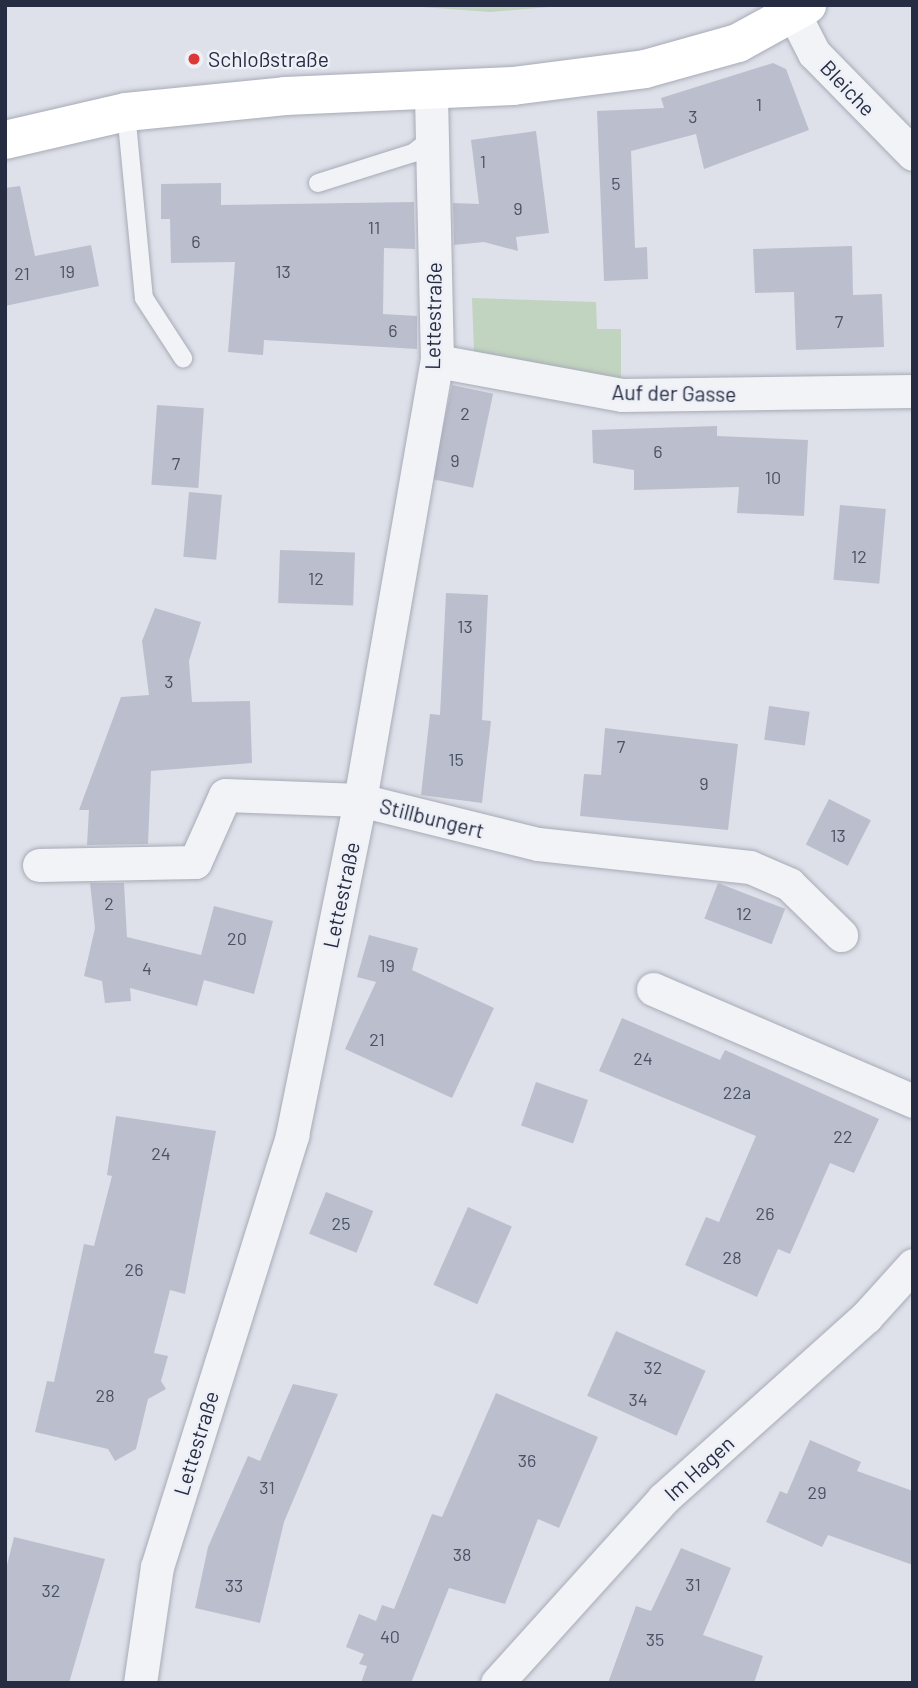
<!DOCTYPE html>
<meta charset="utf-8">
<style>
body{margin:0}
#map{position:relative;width:918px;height:1688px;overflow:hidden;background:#dee1e9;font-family:Barlow,sans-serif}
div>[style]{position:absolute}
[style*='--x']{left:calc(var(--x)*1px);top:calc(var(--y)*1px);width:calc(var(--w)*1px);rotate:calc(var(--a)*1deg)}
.green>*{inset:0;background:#c1d4bf}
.building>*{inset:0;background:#bbbfcd;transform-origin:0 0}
.roads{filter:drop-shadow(0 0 2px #a7abb7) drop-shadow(0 0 2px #a7abb7)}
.service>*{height:18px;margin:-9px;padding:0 9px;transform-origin:9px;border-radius:9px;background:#f1f3f7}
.minor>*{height:33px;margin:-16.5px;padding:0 16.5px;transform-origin:16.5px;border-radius:16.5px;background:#f1f3f7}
.secondary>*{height:38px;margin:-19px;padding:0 19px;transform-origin:19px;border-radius:19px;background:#fff}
.dots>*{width:19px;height:19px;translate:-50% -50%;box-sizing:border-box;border:4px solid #eef0f7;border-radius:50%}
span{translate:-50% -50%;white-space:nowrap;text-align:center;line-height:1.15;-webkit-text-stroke:5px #eef0f7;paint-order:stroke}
.number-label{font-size:18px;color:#4b5165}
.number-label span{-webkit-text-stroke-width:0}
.poi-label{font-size:21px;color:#262c42}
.left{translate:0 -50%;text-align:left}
.street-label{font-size:21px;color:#262c42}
.frame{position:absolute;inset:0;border:7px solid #262c42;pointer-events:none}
</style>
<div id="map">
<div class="green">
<i style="clip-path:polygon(395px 5px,573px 5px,490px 12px)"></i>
<i style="clip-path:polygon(472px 298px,596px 302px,597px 329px,621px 329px,621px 385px,474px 351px)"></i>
</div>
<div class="building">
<i style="clip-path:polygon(773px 63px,786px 69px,809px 130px,704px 169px,696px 134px,631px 151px,635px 248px,647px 247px,648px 279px,604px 281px,597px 111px,664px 108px,661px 98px)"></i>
<i style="clip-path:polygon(536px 131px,549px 233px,516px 237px,518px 251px,484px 242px,454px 245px,453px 203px,479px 204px,471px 140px)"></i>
<i style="clip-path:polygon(221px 183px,221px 205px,414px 202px,415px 249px,384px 248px,383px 314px,417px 316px,417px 349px,264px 340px,263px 355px,228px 352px,235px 262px,171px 263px,170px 219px,161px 219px,161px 184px)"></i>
<i style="clip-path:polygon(20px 186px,35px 256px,91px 245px,99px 286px,5px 306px,5px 188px)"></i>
<i style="clip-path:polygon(852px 246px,853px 295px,882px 294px,884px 347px,796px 350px,794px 292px,755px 293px,753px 249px)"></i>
<i style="left:452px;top:385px;width:42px;height:96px;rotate:12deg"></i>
<i style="left:157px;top:405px;width:47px;height:80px;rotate:4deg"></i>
<i style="clip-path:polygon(717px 426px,717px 436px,808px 440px,804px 516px,737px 513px,739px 487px,634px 490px,634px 470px,593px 463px,592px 430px)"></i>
<i style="left:189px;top:492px;width:33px;height:65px;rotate:5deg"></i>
<i style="left:840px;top:505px;width:46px;height:75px;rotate:5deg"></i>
<i style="left:280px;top:550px;width:75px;height:53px;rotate:2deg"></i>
<i style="clip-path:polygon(446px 593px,488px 595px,482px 720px,491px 721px,482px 803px,421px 795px,430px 714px,440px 715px)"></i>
<i style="clip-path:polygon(155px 608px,201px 622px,189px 661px,192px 702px,250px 701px,252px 763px,151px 771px,148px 844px,87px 845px,89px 810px,79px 810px,121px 697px,149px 695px,142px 641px)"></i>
<i style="left:769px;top:706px;width:41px;height:34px;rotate:8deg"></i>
<i style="clip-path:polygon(605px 728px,738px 744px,728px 830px,580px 816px,584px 774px,601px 775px)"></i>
<i style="left:829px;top:799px;width:47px;height:51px;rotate:27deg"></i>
<i style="clip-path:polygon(90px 883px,124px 883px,127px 937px,201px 955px,214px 906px,273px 921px,254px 994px,204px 980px,197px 1006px,130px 988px,131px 1001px,105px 1003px,102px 981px,84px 976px,95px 928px)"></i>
<i style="left:718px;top:883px;width:72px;height:38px;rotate:21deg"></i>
<i style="clip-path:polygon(369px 935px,418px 948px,412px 970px,494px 1008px,452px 1098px,345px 1049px,376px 982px,357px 977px)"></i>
<i style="clip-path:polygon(622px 1018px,720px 1060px,725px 1050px,879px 1119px,854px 1173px,830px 1163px,790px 1254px,778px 1249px,757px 1297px,685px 1265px,706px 1217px,719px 1222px,756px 1136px,599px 1071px)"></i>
<i style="left:536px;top:1082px;width:55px;height:46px;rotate:19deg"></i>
<i style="clip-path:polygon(116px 1116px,216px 1131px,185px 1294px,170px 1290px,154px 1353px,168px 1356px,161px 1381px,166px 1389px,148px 1399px,136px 1449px,115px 1461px,108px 1449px,35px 1432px,47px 1381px,54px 1382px,84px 1244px,94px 1246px,112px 1176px,107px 1175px)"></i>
<i style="left:326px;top:1192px;width:51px;height:45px;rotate:22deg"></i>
<i style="left:468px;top:1207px;width:48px;height:85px;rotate:24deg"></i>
<i style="left:616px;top:1331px;width:98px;height:71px;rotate:24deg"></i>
<i style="clip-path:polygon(293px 1384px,338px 1394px,284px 1522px,260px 1623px,195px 1608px,208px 1547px,248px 1456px,260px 1461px)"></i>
<i style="clip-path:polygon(496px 1393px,598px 1437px,559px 1528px,538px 1519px,505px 1604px,449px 1588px,411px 1683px,361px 1683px,367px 1666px,359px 1664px,364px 1654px,346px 1647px,359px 1614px,376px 1621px,382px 1605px,394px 1609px,432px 1514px,442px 1517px)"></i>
<i style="clip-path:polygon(810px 1440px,861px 1462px,857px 1471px,913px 1491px,913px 1565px,828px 1535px,822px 1547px,766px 1522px,780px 1491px,787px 1494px)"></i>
<i style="clip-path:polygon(14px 1537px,105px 1559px,69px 1683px,5px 1683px,5px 1573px)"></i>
<i style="clip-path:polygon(681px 1548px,731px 1568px,703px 1635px,763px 1656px,754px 1683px,608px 1683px,636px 1606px,651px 1611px)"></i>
</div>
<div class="roads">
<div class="service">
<i style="--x:126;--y:112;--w:187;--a:84.5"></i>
<i style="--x:144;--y:298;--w:72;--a:57"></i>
<i style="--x:318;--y:183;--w:100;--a:-17.5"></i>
<i style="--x:413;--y:153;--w:23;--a:-38"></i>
</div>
<div class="minor">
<i style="--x:794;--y:14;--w:44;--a:62.9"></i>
<i style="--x:814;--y:53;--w:141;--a:45.6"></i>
<i style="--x:437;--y:361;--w:188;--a:10.4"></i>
<i style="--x:622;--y:395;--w:291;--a:-0.8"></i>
<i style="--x:39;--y:865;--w:156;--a:-1.1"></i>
<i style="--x:195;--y:862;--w:73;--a:-65.9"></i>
<i style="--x:225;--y:795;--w:135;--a:2.1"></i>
<i style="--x:360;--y:800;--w:183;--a:13.9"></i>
<i style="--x:538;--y:844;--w:213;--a:6.2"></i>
<i style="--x:750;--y:867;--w:43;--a:23.6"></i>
<i style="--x:789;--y:884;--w:73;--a:44.4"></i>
<i style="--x:653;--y:989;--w:283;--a:23.3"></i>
<i style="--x:140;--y:1683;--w:117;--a:-81.7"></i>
<i style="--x:157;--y:1567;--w:453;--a:-72.6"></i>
<i style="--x:292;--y:1135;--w:342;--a:-78.5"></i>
<i style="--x:360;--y:800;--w:446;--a:-80.1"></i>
<i style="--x:437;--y:361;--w:271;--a:-91.3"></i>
<i style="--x:497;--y:1683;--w:248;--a:-47.9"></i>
<i style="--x:663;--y:1499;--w:273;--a:-41.9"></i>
<i style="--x:866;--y:1317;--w:70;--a:-47.9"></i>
</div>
<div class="secondary">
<i style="--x:5;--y:140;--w:124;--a:-13"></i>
<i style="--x:126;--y:112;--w:160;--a:-5.7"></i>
<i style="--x:285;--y:96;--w:228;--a:-2.5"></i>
<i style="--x:513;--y:86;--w:133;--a:-7.3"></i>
<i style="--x:645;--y:69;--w:97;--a:-15.6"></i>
<i style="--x:738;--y:43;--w:79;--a:-28.8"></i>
</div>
</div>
<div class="dots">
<i style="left:194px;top:59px;background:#db3836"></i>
</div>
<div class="number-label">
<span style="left:759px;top:104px">1</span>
<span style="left:693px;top:116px">3</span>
<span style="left:483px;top:161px">1</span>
<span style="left:616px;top:183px">5</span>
<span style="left:518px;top:208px">9</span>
<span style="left:374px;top:227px">11</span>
<span style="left:196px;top:241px">6</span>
<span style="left:67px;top:271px">19</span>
<span style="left:283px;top:271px">13</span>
<span style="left:22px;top:273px">21</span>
<span style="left:839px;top:321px">7</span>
<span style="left:393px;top:330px">6</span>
<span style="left:465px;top:413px">2</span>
<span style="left:658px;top:451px">6</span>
<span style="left:455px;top:460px">9</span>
<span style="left:176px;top:463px">7</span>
<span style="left:773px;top:477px">10</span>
<span style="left:859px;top:556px">12</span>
<span style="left:316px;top:578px">12</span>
<span style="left:465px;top:626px">13</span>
<span style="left:169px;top:681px">3</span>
<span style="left:621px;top:746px">7</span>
<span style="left:456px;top:759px">15</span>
<span style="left:704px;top:783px">9</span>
<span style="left:838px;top:835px">13</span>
<span style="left:109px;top:903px">2</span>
<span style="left:744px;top:913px">12</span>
<span style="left:237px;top:938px">20</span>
<span style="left:387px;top:965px">19</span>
<span style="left:147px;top:968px">4</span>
<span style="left:377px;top:1039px">21</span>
<span style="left:643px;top:1058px">24</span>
<span style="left:737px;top:1092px">22a</span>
<span style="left:843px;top:1136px">22</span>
<span style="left:161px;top:1153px">24</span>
<span style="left:765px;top:1213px">26</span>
<span style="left:341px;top:1223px">25</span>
<span style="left:732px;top:1257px">28</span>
<span style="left:134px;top:1269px">26</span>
<span style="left:653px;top:1367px">32</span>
<span style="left:105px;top:1395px">28</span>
<span style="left:638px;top:1399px">34</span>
<span style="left:527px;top:1460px">36</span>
<span style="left:267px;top:1487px">31</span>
<span style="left:817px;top:1492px">29</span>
<span style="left:462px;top:1554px">38</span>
<span style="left:693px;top:1584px">31</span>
<span style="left:234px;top:1585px">33</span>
<span style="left:51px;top:1590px">32</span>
<span style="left:390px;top:1636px">40</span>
<span style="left:655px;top:1639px">35</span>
</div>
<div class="poi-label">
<span class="left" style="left:208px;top:59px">Schloßstraße</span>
</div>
<div class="street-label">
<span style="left:848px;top:88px;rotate:46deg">Bleiche</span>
<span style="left:433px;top:316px;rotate:-89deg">Lettestraße</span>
<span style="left:674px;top:393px;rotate:1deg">Auf der Gasse</span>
<span style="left:432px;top:818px;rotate:14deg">Stillbungert</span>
<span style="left:341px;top:895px;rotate:-78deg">Lettestraße</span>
<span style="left:196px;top:1443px;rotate:-73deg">Lettestraße</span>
<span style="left:699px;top:1468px;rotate:-42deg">Im Hagen</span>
</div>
<div class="frame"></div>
</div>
